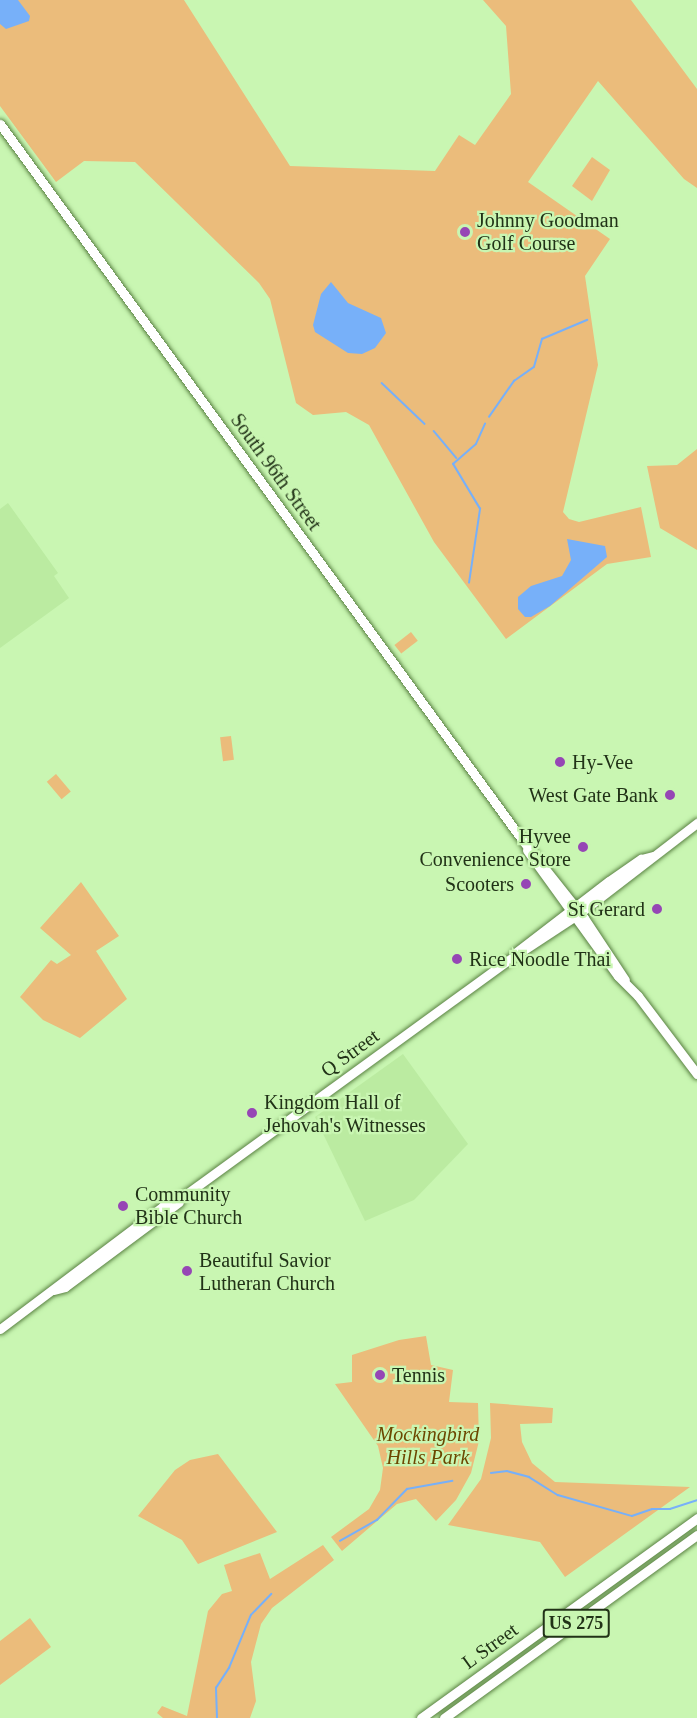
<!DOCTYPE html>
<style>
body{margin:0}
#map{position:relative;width:697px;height:1718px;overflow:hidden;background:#c9f6b2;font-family:"Times New Roman",serif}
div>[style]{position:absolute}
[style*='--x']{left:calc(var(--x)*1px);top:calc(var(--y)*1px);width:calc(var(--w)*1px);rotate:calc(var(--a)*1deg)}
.built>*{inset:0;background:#bbeba1}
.green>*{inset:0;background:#ebbc7b;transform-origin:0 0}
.water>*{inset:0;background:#77b0f9}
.stream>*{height:1.5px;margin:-0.75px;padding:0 0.75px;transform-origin:0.75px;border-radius:0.75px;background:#77b0f9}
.roads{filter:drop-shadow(0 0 2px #598142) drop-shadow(0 0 2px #598142)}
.major>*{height:9px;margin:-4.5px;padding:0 4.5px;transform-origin:4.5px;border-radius:4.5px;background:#fff}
.dots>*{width:16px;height:16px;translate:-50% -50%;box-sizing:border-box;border:3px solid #c9f6b2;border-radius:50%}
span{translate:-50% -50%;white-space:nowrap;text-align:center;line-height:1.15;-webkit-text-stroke:4.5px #c9f6b2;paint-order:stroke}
.shield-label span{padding:2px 4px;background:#c9f6b2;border:2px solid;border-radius:4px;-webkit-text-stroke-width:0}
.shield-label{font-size:18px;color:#213217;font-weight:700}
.poi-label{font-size:20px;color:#213217}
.left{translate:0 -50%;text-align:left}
.right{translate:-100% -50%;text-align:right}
.street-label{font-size:20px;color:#213217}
.park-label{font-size:20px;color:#6c4700;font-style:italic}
</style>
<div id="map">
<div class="built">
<i style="clip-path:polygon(8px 503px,58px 573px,54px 576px,69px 598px,0 648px,0 509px)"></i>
<i style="clip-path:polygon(403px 1054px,468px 1144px,414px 1200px,365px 1221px,315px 1117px)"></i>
</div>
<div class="green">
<i style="clip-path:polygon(0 0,184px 0,290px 166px,435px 171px,459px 135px,475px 145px,511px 94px,506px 26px,483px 0,631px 0,697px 89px,697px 188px,684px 179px,598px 81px,528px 182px,610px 239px,585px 276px,598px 365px,563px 512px,569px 519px,579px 522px,641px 507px,651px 557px,607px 564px,506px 639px,434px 542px,369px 425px,346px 412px,313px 415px,296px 403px,270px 299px,259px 283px,135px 162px,84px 161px,56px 182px,0 106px)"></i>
<i style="clip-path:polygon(592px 157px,610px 170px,592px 201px,572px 186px)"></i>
<i style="clip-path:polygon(697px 449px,697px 550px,660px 528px,647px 466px,677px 465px)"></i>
<i style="left:411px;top:632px;width:11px;height:21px;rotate:52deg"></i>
<i style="left:231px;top:736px;width:24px;height:11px;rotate:83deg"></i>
<i style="left:56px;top:774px;width:23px;height:12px;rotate:50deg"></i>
<i style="clip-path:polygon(81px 882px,119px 936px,96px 951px,127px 999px,80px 1038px,43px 1020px,20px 997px,51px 960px,57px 964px,71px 955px,40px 928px)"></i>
<i style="clip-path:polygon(426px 1336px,431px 1365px,453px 1370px,449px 1402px,478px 1403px,479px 1441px,471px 1473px,456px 1500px,436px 1521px,416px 1499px,397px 1504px,342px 1551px,331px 1537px,369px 1509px,380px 1490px,383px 1468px,378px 1446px,335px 1384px,352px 1382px,352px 1355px,399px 1340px)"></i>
<i style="clip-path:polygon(490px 1403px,553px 1408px,552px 1423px,520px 1424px,522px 1442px,532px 1463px,555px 1482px,690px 1487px,565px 1577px,540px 1542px,448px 1525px,481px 1479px,491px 1438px)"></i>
<i style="clip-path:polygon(218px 1454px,277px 1532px,198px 1564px,182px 1540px,138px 1516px,175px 1470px,190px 1460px)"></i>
<i style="clip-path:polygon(323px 1545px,334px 1560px,272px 1608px,261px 1624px,251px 1662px,256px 1701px,250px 1718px,163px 1718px,157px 1713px,162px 1706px,187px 1716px,208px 1611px,222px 1594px,232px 1591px,224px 1565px,260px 1553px,270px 1579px)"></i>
<i style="clip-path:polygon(30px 1618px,51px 1647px,0 1685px,0 1641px)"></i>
</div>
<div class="water">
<i style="clip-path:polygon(0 0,18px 0,30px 16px,29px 21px,6px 29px,0 24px)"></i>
<i style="clip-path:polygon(331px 282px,348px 303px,381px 318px,386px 333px,375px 348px,362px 354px,348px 353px,315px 332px,313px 325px,321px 294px)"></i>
<i style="clip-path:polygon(567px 539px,605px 546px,607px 557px,550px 606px,531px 617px,525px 617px,518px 609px,518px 597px,531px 586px,562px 576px,571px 560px)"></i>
</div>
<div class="stream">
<i style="--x:382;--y:383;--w:59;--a:43.6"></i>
<i style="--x:489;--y:417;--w:44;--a:-55.2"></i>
<i style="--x:514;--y:381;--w:24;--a:-35"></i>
<i style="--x:534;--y:367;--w:29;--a:-74"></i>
<i style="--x:542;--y:339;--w:49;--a:-22.9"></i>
<i style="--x:434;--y:431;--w:35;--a:50"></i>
<i style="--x:469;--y:583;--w:75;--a:-81.5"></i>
<i style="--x:480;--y:509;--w:52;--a:-121"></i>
<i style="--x:453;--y:464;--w:30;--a:-41"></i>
<i style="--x:476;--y:444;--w:22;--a:-66"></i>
<i style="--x:491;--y:1473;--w:16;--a:-7"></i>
<i style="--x:507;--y:1471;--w:23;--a:15"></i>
<i style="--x:529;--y:1477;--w:34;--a:32"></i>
<i style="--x:558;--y:1495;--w:77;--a:15.8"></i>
<i style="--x:632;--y:1516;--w:21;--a:-19"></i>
<i style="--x:652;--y:1509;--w:18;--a:0"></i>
<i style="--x:670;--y:1509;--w:28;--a:-18"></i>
<i style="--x:340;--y:1541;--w:43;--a:-29.6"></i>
<i style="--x:377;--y:1520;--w:43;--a:-45.9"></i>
<i style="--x:407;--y:1489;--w:46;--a:-10.1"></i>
<i style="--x:217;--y:1718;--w:30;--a:-92"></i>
<i style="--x:216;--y:1688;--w:24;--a:-57"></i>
<i style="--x:229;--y:1668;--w:57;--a:-67.5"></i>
<i style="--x:251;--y:1615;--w:29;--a:-46"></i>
</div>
<div class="roads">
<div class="major">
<i style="--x:0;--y:124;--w:887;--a:53.89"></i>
<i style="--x:523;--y:841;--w:98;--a:51.6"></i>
<i style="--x:584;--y:918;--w:74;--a:56.5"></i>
<i style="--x:527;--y:850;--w:155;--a:54.2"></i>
<i style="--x:618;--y:976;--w:28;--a:45"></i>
<i style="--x:638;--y:996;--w:98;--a:52.9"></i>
<i style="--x:515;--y:953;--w:118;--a:-37.5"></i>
<i style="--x:609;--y:881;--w:39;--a:-35"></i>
<i style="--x:641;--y:859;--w:12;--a:-14"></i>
<i style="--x:54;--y:1290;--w:11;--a:-15"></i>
<i style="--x:65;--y:1287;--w:142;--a:-36.7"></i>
<i style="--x:0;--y:1329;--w:204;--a:-37"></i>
<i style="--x:163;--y:1206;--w:25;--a:-27"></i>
<i style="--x:185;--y:1195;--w:398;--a:-36"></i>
<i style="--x:507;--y:961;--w:87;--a:-33.3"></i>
<i style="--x:580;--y:913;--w:148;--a:-37.6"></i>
<i style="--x:421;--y:1718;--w:341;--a:-35.9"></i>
<i style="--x:444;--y:1718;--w:312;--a:-35.9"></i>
</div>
</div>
<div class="dots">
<i style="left:465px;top:232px;background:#9646b5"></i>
<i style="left:560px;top:762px;background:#9646b5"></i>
<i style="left:670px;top:795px;background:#9646b5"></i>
<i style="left:583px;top:847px;background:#9646b5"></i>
<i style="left:526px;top:884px;background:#9646b5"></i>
<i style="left:657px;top:909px;background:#9646b5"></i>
<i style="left:457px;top:959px;background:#9646b5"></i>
<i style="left:252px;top:1113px;background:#9646b5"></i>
<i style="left:123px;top:1206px;background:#9646b5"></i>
<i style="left:187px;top:1271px;background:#9646b5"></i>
<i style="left:380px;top:1375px;background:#9646b5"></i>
</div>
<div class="shield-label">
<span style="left:576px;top:1623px">US 275</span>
</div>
<div class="poi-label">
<span class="left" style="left:477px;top:232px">Johnny Goodman<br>Golf Course</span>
<span class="left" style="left:572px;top:762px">Hy-Vee</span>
<span class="right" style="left:658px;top:795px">West Gate Bank</span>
<span class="right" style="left:571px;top:848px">Hyvee<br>Convenience Store</span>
<span class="right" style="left:514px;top:884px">Scooters</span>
<span class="right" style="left:645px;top:909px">St Gerard</span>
<span class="left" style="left:469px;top:959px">Rice Noodle Thai</span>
<span class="left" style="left:264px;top:1114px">Kingdom Hall of<br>Jehovah's Witnesses</span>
<span class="left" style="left:135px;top:1206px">Community<br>Bible Church</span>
<span class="left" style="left:199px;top:1272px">Beautiful Savior<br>Lutheran Church</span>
<span class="left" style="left:392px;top:1375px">Tennis</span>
</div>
<div class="street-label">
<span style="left:276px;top:472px;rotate:54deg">South 96th Street</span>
<span style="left:350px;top:1053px;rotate:-36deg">Q Street</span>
<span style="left:490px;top:1646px;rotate:-36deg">L Street</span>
</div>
<div class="park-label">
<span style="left:428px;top:1446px">Mockingbird<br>Hills Park</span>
</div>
</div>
